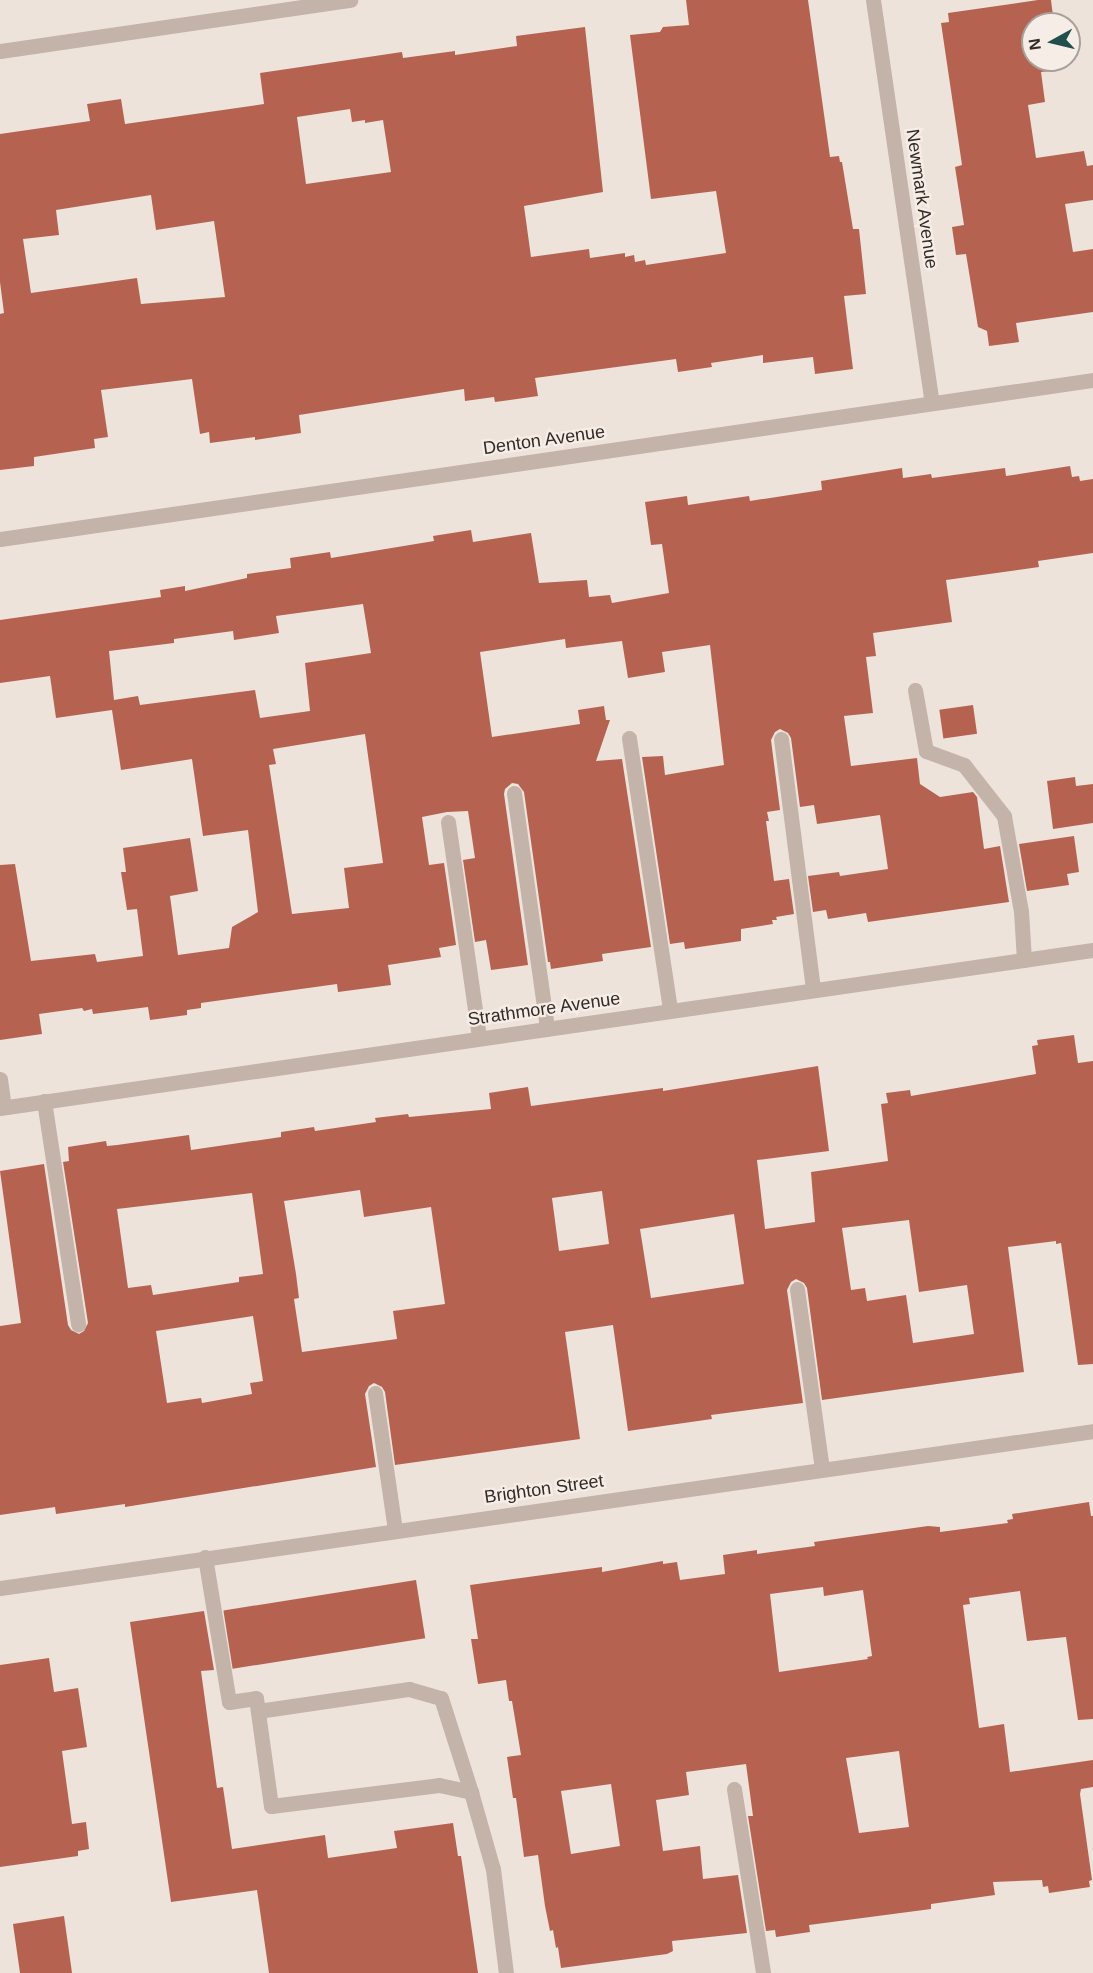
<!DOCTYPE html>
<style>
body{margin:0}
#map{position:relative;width:1093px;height:1973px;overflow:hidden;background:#eee3db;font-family:Helvetica,sans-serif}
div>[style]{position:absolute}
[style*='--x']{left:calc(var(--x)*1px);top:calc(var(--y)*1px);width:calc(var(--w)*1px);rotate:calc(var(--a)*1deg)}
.building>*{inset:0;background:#b56251;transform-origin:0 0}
.minor>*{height:15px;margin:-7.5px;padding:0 7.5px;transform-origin:7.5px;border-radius:7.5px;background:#c4b3a9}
span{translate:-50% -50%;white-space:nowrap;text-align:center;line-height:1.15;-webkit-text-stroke:4.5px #f6eee6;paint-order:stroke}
.street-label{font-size:18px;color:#322a27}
.north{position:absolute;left:1021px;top:12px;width:60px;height:60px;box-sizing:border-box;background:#f6eee6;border:2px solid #a8a09a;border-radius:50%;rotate:262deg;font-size:16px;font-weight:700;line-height:24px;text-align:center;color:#322a27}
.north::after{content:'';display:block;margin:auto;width:21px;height:27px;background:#234e4e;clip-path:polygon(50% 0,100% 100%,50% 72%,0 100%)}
</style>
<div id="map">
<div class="building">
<i style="clip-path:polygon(evenodd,686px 0,808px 0,830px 157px,839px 156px,840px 162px,842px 162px,853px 229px,859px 229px,866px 294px,844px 296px,853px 369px,815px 374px,813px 357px,763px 363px,763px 355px,711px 363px,712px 367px,678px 372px,676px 359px,535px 378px,538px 396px,495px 402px,494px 397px,465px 401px,464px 389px,299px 415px,301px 433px,255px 440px,255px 437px,210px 443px,209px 432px,200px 434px,192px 379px,101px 390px,108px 437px,94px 439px,95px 448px,34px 457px,34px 466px,0 470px,0 314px,4px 313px,0 282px,0 134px,90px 121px,87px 104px,121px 99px,125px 124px,264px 104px,260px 73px,402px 52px,403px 58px,455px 51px,455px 55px,517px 46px,516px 36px,585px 27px,603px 192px,524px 206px,531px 257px,589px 249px,590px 258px,625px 253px,625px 257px,634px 255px,635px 262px,645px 260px,646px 265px,726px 253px,716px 191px,651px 199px,630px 35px,660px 32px,663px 27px,689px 25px,686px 0,350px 109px,352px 122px,365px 120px,365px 123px,383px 120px,391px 172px,306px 184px,297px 117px,350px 109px,686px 0,151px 195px,156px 230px,214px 221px,225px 297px,141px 304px,137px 278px,31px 293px,23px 239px,59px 235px,56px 210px,151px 195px)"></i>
<i style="clip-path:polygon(1038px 0,1051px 0,1054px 24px,1033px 24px,1033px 60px,1059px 60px,1060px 70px,1041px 72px,1045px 102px,1028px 105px,1036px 158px,1084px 151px,1087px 166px,1093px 165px,1093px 200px,1065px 204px,1073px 252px,1093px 249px,1093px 312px,1016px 323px,1019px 342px,989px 346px,987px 331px,978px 327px,966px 254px,956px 255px,952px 227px,964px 225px,955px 167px,962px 165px,941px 23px,949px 22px,948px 13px)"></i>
<i style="clip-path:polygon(evenodd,1070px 466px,1072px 477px,1079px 476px,1080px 481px,1093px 479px,1093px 553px,1038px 561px,1039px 567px,946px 580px,952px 622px,873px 633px,876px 656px,866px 657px,873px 713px,844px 716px,851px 766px,917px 758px,920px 784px,940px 797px,973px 792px,977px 797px,984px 849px,1000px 846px,1009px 902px,868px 922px,866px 913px,828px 919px,826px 910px,813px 912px,808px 876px,839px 872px,840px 876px,888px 869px,880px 815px,817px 824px,814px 805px,800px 807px,791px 738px,788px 733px,780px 729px,775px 732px,771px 740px,780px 810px,767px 812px,769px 821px,766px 821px,774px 881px,789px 879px,794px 914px,776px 917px,777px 920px,772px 920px,773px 924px,741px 929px,741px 941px,685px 949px,684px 942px,670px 944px,642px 757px,663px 756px,665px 775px,724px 765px,710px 645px,662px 652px,665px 672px,628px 678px,622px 641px,566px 648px,565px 639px,480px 652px,492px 737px,580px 724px,578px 710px,604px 706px,606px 720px,610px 720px,596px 761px,622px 759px,651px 947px,602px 954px,603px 961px,551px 969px,550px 962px,548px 962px,524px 792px,518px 784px,512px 783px,505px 789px,504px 794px,528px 965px,491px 970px,486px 940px,475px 942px,463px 860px,475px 858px,468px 811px,447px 812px,422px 817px,429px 865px,444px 863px,456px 945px,439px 948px,441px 957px,388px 965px,391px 985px,338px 992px,337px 984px,201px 1003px,201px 1008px,187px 1010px,187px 1015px,150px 1020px,148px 1007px,93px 1014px,92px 1009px,84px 1011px,82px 1008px,39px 1014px,42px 1034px,0 1040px,0 865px,15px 864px,31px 961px,95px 954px,97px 962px,143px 956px,137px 909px,127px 910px,121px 872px,126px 872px,123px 848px,190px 838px,198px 891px,170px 896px,178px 955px,229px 948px,232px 927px,258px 912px,248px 830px,203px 836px,192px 759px,121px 770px,112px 710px,56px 718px,50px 676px,0 683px,0 620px,161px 597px,160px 590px,185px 586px,185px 591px,247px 578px,247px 574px,291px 568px,290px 558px,330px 552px,331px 558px,434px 541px,433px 536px,471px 530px,473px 542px,531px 533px,539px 583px,587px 580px,589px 597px,610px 595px,612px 603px,669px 593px,662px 544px,651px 545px,645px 502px,687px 496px,688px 505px,749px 496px,750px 501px,822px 490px,821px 481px,902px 468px,903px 478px,931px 474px,932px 478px,1005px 468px,1006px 476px,1070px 466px,363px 604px,371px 653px,305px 663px,310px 711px,260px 718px,255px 690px,140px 705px,138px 696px,114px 700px,109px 651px,174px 643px,174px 639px,233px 631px,234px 640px,279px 633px,276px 616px,363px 604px,1070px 466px,365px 734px,383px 863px,344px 868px,349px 908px,292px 914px,269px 765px,276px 764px,273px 749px,365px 734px)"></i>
<i style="left:973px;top:705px;width:29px;height:34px;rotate:82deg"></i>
<i style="clip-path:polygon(1075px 777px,1076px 786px,1093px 784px,1093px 823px,1053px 829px,1047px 781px)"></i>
<i style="clip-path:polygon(1074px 836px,1079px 872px,1067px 874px,1069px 885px,1027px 891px,1019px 844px)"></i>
<i style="clip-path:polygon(evenodd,1074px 1035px,1078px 1063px,1093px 1061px,1093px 1364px,1078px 1365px,1061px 1243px,1056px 1244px,1056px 1241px,1008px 1247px,1024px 1372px,822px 1400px,807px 1288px,804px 1283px,796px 1279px,791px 1282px,787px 1290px,803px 1403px,711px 1415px,712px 1419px,628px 1431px,613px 1325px,565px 1332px,580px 1439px,395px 1465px,385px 1392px,382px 1387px,374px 1383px,369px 1386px,365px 1394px,376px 1467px,125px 1507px,125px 1504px,56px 1514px,55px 1507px,0 1515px,0 1326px,21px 1323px,0 1171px,44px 1164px,68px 1325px,71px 1330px,79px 1334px,84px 1331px,88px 1323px,63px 1162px,69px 1161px,68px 1147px,106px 1141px,107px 1146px,117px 1145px,189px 1135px,191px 1150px,281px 1137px,281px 1132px,314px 1127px,315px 1131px,376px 1122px,375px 1118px,408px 1114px,409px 1117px,491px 1109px,489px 1093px,528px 1087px,531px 1106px,663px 1088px,663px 1091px,818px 1066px,829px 1151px,757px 1160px,765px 1229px,815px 1222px,811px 1172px,888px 1161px,881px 1104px,888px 1103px,886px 1093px,910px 1090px,911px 1096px,1036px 1074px,1032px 1046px,1038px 1045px,1037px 1040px,1074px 1035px,360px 1190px,364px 1217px,431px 1207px,445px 1304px,393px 1311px,397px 1339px,302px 1352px,294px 1299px,299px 1298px,296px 1274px,284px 1201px,360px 1190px,1074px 1035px,602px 1191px,609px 1244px,559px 1251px,552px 1198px,602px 1191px,1074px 1035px,252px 1193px,263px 1274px,239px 1277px,239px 1282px,153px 1295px,151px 1285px,128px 1288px,117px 1209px,252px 1193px,1074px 1035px,734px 1214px,744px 1284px,651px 1298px,640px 1229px,734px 1214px,1074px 1035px,909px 1220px,919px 1292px,967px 1285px,974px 1334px,913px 1343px,906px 1295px,867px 1301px,865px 1288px,851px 1290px,842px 1228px,909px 1220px,1074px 1035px,253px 1316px,263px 1381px,250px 1383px,252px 1394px,202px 1403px,201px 1398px,167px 1403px,156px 1331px,253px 1316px)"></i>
<i style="clip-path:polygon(evenodd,1089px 1502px,1091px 1516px,1093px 1516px,1093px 1719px,1078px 1720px,1066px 1637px,1027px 1641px,1020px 1591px,969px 1598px,970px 1604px,963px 1605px,979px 1728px,1004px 1724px,1010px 1772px,1093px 1760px,1093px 1787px,1081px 1789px,1080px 1794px,1092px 1880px,1089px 1881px,1090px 1887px,1049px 1893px,1048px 1886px,1043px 1887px,1042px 1880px,993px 1882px,995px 1895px,931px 1904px,931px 1909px,809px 1925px,810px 1932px,776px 1937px,775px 1930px,766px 1931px,748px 1816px,753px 1816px,746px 1764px,686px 1772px,689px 1795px,656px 1800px,663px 1851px,700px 1846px,703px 1879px,738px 1875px,747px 1933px,672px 1941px,673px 1951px,667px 1954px,561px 1968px,558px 1947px,556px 1948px,553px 1930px,550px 1931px,545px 1906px,538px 1855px,524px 1857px,516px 1798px,513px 1798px,507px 1757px,521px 1755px,512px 1701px,509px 1701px,506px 1680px,478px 1684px,471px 1639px,478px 1639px,470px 1585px,602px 1567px,602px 1572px,663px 1561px,663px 1564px,677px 1562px,680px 1580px,725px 1574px,723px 1555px,757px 1550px,757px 1554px,815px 1546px,814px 1542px,928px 1526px,940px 1527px,940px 1532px,1008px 1523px,1007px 1520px,1013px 1519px,1012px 1514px,1089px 1502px,823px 1587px,824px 1596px,863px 1590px,872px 1656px,867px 1657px,868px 1659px,779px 1672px,770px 1594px,823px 1587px,1089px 1502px,899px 1751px,909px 1827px,859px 1833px,846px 1758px,899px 1751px,1089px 1502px,611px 1784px,620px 1846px,571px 1854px,561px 1791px,611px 1784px)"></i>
<i style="left:416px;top:1580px;width:59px;height:195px;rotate:81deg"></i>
<i style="clip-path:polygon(204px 1611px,214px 1670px,201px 1671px,217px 1788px,223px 1787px,232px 1849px,325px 1835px,328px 1858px,397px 1848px,394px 1831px,453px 1823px,458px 1856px,461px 1856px,478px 1973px,269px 1973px,257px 1890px,171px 1902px,130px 1622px)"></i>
<i style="clip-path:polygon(49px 1658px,54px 1692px,78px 1688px,87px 1747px,62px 1751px,72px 1824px,86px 1822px,89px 1849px,78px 1851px,78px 1856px,0 1867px,0 1665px)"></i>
<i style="clip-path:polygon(64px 1916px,72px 1973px,20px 1973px,13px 1924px)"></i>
</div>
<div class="minor">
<i style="--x:873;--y:0;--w:407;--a:81.7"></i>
<i style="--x:0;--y:51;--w:354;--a:-8.3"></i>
<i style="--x:0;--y:539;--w:1105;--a:-8.28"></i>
<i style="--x:915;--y:690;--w:62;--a:79.8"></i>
<i style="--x:926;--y:751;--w:40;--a:20.2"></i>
<i style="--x:964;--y:765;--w:65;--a:51.9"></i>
<i style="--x:1004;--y:816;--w:97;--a:79.9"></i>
<i style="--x:1021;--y:911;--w:49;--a:86.5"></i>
<i style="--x:629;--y:738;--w:275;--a:81.4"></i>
<i style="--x:781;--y:739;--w:253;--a:82.7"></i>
<i style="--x:514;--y:793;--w:238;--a:82"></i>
<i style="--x:448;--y:822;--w:218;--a:81.8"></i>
<i style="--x:0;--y:1079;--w:28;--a:82"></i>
<i style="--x:44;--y:1101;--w:226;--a:81.3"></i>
<i style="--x:0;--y:1108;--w:1104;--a:-8.23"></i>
<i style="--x:797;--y:1289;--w:182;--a:82.1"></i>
<i style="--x:375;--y:1393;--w:138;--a:81.7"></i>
<i style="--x:205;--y:1557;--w:147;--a:80.6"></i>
<i style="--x:229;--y:1702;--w:27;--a:-8"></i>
<i style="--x:256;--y:1698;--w:109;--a:82.1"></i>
<i style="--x:271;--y:1806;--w:169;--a:-7.1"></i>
<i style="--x:439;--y:1785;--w:33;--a:12"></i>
<i style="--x:471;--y:1792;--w:80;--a:74.1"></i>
<i style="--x:493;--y:1869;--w:105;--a:82.9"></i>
<i style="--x:0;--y:1588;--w:1104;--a:-8.17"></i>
<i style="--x:258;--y:1711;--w:153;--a:-8.3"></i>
<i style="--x:409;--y:1689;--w:33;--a:16"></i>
<i style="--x:441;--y:1698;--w:99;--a:72.3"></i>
<i style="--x:734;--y:1789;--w:186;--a:81"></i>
</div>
<div class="street-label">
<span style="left:922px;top:199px;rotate:82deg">Newmark Avenue</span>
<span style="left:544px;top:440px;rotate:-8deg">Denton Avenue</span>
<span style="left:544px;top:1009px;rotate:-8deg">Strathmore Avenue</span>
<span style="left:544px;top:1489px;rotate:-8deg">Brighton Street</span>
</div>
<div class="north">N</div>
</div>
